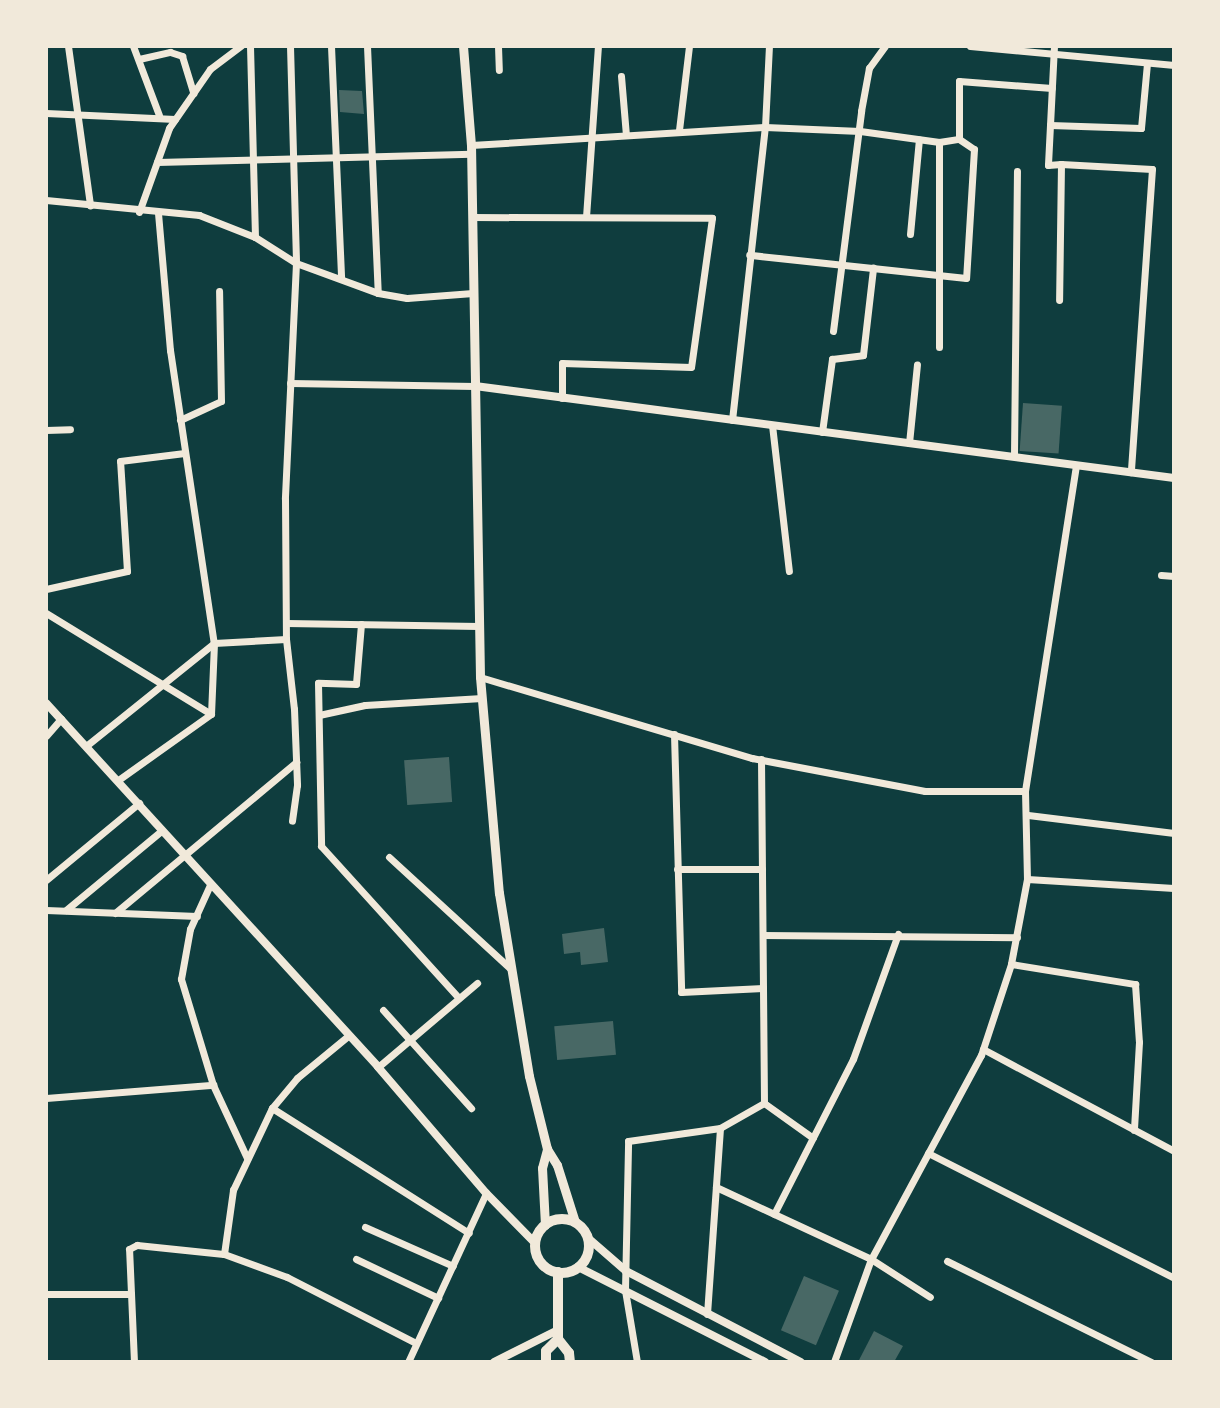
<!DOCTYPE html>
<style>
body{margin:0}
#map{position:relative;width:1220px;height:1408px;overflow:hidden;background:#0f3d3e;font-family:Mulish,sans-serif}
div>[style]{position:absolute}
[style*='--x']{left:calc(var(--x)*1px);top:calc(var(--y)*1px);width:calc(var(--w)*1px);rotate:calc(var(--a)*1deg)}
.building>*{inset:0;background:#486865;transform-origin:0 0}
.minor>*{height:7px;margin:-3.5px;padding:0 3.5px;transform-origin:3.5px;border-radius:3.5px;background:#f1e9da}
.tertiary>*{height:8px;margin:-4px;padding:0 4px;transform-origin:4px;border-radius:4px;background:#f1e9da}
.secondary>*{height:9px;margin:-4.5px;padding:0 4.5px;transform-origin:4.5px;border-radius:4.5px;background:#f1e9da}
.primary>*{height:10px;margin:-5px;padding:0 5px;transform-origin:5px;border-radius:5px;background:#f1e9da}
.primary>.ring{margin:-5px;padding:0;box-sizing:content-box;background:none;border:10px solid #f1e9da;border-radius:50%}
span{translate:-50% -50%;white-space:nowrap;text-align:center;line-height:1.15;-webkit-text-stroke:8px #f1e9da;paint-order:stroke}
.frame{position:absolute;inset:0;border:48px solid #f1e9da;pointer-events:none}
</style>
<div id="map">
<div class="building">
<i style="clip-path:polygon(339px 90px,362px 91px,364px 114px,340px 112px)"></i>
<i style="left:1023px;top:403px;width:39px;height:48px;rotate:4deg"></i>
<i style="left:449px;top:757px;width:45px;height:45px;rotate:86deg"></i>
<i style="clip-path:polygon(604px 928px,608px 962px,581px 965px,580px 952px,564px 954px,562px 934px)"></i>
<i style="left:613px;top:1021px;width:34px;height:59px;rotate:85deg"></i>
<i style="left:804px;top:1276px;width:38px;height:59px;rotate:23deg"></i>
<i style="clip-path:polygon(874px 1331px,903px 1346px,894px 1362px,858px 1362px)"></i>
</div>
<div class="minor">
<i style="--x:68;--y:46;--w:161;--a:82.1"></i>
<i style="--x:133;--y:46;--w:74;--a:69.4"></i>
<i style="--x:250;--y:46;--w:191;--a:88.5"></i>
<i style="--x:290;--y:46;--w:217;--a:88.4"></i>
<i style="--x:296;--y:263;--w:236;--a:92.7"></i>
<i style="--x:285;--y:499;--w:140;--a:89.6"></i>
<i style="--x:286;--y:639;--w:70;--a:83.5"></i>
<i style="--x:294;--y:709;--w:76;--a:87.7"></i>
<i style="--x:297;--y:785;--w:36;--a:98"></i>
<i style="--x:331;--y:46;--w:232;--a:87.5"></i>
<i style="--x:367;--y:46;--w:247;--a:87.5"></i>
<i style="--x:498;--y:46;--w:24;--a:88"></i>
<i style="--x:970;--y:46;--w:205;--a:5.3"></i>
<i style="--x:1054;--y:46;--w:119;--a:92.9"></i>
<i style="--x:1048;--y:165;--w:13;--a:-4"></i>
<i style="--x:1061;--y:164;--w:136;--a:90.8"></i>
<i style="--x:139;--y:59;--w:32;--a:-13"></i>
<i style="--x:170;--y:52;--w:13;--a:18"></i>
<i style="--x:182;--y:56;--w:39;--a:73"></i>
<i style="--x:621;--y:76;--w:59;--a:85.2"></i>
<i style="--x:46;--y:113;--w:129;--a:2.7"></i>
<i style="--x:1050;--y:125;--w:91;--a:1.9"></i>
<i style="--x:1141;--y:128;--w:65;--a:-84.7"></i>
<i style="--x:679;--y:130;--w:85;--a:-83.2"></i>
<i style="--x:959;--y:139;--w:58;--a:-90"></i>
<i style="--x:959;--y:81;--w:93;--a:4.3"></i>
<i style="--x:471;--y:145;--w:295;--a:-3.5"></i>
<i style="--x:765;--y:127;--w:95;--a:2.4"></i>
<i style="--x:860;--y:131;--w:80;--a:7.9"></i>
<i style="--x:939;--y:142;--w:20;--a:-9"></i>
<i style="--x:959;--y:139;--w:18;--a:34"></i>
<i style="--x:974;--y:149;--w:129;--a:93.5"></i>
<i style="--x:966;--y:278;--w:218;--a:-173.9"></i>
<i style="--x:157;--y:162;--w:314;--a:-1.5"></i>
<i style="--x:1061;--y:164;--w:91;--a:3.1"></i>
<i style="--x:1152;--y:169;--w:304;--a:94"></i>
<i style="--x:46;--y:200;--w:154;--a:5.6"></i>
<i style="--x:199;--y:215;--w:60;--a:21.4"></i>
<i style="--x:255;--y:237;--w:49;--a:32.4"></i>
<i style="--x:296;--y:263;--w:87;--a:20.1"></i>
<i style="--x:378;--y:293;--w:29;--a:10"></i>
<i style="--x:407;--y:298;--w:66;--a:-4.3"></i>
<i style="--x:139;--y:212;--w:89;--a:-70.3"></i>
<i style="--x:169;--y:128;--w:72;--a:-55.2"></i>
<i style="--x:210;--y:69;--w:39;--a:-37"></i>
<i style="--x:158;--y:213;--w:138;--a:85"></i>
<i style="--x:170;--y:350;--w:296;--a:81.5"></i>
<i style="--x:214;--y:643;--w:71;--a:92.4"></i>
<i style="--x:472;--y:217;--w:240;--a:0.2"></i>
<i style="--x:712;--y:218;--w:150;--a:98"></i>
<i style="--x:691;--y:367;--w:129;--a:-178.2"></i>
<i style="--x:562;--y:363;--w:35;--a:90"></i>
<i style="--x:586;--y:217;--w:171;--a:-86"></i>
<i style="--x:910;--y:234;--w:95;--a:-84.6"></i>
<i style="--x:833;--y:331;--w:222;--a:-82.7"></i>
<i style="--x:861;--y:111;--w:44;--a:-79.5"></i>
<i style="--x:869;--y:68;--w:27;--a:-54"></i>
<i style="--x:939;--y:347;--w:205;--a:-90"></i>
<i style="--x:290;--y:383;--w:185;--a:0.9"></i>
<i style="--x:180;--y:420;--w:45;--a:-24.9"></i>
<i style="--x:221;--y:401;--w:110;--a:-91"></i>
<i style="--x:732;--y:420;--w:295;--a:-83.6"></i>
<i style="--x:765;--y:127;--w:81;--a:-87.2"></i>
<i style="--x:772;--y:425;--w:147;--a:83.4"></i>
<i style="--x:46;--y:430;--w:24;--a:-2"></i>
<i style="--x:822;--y:432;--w:74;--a:-82.2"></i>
<i style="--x:832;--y:359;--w:31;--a:-7"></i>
<i style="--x:863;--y:355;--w:88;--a:-83.4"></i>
<i style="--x:909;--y:443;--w:79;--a:-84.2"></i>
<i style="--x:1014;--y:455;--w:284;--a:-89.4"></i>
<i style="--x:1161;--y:575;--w:13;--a:4"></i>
<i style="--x:46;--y:589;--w:83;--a:-12.5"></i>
<i style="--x:127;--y:571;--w:110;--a:-93.6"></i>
<i style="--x:120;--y:461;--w:65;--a:-7"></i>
<i style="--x:46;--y:613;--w:193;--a:31.5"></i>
<i style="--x:211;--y:714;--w:114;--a:144.6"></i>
<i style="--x:286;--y:623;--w:193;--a:0.9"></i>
<i style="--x:361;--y:624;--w:60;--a:94.8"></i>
<i style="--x:356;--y:684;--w:38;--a:-178"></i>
<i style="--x:318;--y:683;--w:163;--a:88.9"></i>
<i style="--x:321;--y:846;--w:205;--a:47.8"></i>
<i style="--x:480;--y:677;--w:284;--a:16.6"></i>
<i style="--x:752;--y:758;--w:176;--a:10.8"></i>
<i style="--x:925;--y:791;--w:100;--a:0"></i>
<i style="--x:1025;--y:791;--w:88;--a:88.7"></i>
<i style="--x:1027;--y:879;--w:86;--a:100.7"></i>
<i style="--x:1011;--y:964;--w:96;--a:108.2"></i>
<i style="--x:981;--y:1055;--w:232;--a:118.3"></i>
<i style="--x:871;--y:1259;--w:109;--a:109.8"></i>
<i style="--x:319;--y:715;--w:47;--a:-12.3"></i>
<i style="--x:365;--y:705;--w:117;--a:-3.4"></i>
<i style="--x:674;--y:734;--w:258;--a:88.4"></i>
<i style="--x:681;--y:992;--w:82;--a:-2.8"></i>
<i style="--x:46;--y:736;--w:23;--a:-49"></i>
<i style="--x:86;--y:746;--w:164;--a:-38.8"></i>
<i style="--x:214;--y:643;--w:72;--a:-3.2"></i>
<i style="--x:1025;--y:791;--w:330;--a:-81.1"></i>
<i style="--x:1028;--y:815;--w:147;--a:7"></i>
<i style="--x:389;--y:857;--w:166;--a:42.6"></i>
<i style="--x:677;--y:869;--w:85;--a:0"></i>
<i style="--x:1027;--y:879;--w:147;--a:3.5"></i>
<i style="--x:46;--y:880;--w:121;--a:-39.6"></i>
<i style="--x:46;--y:910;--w:151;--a:2.3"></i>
<i style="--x:66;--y:910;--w:124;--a:-39.7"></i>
<i style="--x:115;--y:913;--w:236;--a:-39.8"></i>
<i style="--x:763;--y:935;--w:254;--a:0.5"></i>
<i style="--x:1011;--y:964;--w:126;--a:9.2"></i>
<i style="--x:1135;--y:984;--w:58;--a:86.1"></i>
<i style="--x:1139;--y:1042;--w:88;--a:93.3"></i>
<i style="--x:383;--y:1010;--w:132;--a:48.1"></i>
<i style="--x:983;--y:1049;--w:217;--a:28.1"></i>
<i style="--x:378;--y:1067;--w:130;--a:-40.3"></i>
<i style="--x:213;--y:1085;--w:81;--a:65"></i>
<i style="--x:46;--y:1098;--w:168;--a:-4.5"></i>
<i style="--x:213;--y:1085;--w:111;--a:-106.8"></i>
<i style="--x:181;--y:979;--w:51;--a:-79.8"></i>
<i style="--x:190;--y:929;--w:48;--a:-65.6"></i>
<i style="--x:764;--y:1103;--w:60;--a:35.5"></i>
<i style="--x:272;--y:1108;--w:233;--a:32.4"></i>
<i style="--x:928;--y:1153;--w:276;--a:26.9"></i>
<i style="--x:716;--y:1187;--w:171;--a:24.9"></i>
<i style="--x:871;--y:1259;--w:70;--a:32.8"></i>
<i style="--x:774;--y:1214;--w:174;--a:-63"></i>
<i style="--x:853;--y:1059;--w:133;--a:-70.2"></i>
<i style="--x:365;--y:1227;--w:96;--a:23.9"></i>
<i style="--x:224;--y:1254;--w:65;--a:-82"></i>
<i style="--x:233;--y:1190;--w:91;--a:-64.6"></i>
<i style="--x:272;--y:1108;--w:39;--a:-50"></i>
<i style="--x:297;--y:1078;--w:66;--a:-39.5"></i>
<i style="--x:356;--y:1259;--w:91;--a:25.4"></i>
<i style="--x:947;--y:1261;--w:228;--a:26.3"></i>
<i style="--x:46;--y:1294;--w:85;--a:0"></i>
<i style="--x:707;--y:1314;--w:186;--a:-86"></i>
<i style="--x:720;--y:1128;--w:51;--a:-29.6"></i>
<i style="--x:764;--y:1103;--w:344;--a:-90.5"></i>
<i style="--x:134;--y:1362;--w:113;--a:-92.5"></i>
<i style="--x:129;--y:1249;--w:9;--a:-27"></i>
<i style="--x:137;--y:1245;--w:87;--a:5.9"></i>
<i style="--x:224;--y:1254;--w:67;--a:20.1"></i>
<i style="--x:287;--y:1277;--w:145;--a:27.1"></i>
<i style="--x:408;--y:1362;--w:186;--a:-65.2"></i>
<i style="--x:637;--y:1362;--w:73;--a:-99.5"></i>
<i style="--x:625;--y:1290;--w:149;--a:-88.8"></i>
<i style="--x:628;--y:1141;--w:93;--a:-8"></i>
</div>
<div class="tertiary">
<i style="--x:475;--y:386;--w:705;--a:7.5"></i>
<i style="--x:46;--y:703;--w:493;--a:47.6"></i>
<i style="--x:378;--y:1067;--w:166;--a:49.4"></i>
<i style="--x:486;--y:1193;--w:70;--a:45.6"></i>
<i style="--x:588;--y:1238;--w:50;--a:41"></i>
<i style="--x:626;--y:1271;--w:197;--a:27.5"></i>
<i style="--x:578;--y:1267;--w:210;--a:26.9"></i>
<i style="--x:494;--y:1362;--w:72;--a:-26.6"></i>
</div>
<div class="secondary">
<i style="--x:463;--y:46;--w:99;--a:85.4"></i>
<i style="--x:471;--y:145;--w:532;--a:89.03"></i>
<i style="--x:480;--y:677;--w:217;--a:85"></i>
<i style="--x:499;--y:893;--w:185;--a:80.7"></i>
<i style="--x:529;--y:1076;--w:75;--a:76.1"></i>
<i style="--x:547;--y:1149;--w:19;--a:58"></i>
<i style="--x:557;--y:1165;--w:60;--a:72.5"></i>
<i style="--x:545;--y:1225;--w:57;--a:-93"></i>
<i style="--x:542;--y:1168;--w:20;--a:-75"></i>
</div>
<div class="primary">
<i class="ring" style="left:535px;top:1219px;width:44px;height:44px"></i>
<i style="--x:558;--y:1272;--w:67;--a:90"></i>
<i style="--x:558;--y:1339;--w:18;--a:52"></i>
<i style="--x:569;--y:1353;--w:9;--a:84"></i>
<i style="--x:546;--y:1362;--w:11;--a:-90"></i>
<i style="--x:546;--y:1351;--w:17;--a:-45"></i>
</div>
<div class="frame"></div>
</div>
